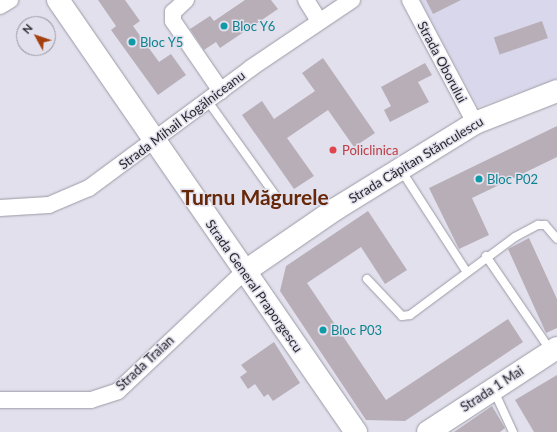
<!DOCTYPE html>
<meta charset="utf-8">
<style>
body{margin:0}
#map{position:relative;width:557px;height:432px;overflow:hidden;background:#e1e0ec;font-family:Lato,sans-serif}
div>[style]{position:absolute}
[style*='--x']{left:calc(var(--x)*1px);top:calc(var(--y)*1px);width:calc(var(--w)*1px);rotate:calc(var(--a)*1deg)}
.built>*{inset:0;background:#d9d7eb}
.building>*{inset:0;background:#b8aeb7;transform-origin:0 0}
.roads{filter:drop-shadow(0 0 1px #9b9aa6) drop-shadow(0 0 1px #9b9aa6)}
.lane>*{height:8px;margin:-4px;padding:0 4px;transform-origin:4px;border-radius:4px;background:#fff}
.street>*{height:16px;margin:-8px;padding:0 8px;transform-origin:8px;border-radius:8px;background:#fff}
.secondary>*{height:22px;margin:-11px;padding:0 11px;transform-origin:11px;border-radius:11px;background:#fff}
.dots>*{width:11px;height:11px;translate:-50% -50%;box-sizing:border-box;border:2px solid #e1e0ec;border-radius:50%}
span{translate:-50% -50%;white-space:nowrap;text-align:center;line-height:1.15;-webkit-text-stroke:3px #e1e0ec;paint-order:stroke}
.culture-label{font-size:13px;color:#0d838f}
.left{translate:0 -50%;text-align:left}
.street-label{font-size:13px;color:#27262b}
.health-label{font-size:13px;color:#be3a42}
.town-label{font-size:21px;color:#672709;font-weight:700}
.north{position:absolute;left:16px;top:16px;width:40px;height:40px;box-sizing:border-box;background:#e1e0ec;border:1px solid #97969f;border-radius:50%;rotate:310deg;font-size:11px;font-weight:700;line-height:16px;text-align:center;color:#27262b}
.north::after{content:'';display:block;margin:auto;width:14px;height:18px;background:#a4400e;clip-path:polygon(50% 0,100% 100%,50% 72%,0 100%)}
</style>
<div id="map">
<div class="built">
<i style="clip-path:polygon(420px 0,557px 0,557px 79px,478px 107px)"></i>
</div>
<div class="building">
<i style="clip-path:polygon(98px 0,125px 0,140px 21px,133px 26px,159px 62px,171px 54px,186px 75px,158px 95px,111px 30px,116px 26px)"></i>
<i style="clip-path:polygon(245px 0,271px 0,278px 9px,220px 48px,216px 42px,204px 50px,190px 29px,210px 16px,214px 21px)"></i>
<i style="clip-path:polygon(426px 0,461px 0,433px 14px)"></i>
<i style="left:542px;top:21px;width:18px;height:51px;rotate:71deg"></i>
<i style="clip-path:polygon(323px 58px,375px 133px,354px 147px,328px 110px,287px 138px,314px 176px,294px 189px,242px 115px,262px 101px,274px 119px,315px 91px,302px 73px)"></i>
<i style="clip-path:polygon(425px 63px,432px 75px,418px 82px,429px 102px,390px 122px,384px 110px,391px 106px,381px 87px)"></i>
<i style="clip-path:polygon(557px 126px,557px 157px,472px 198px,489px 235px,459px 249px,429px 188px)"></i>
<i style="clip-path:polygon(368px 211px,407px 270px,385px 284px,361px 247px,307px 283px,386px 400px,508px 319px,523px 342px,405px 421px,366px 420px,280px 291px,286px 266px)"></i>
<i style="clip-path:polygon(529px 238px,557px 299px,557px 328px,546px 333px,508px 249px)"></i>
<i style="clip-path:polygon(274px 342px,300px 383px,273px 401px,268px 394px,264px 397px,255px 384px,248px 389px,240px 377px,247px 372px,241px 365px)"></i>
<i style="clip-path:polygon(557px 375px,557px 432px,534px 432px,515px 400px)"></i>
<i style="clip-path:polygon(492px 406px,505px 428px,500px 432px,454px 432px)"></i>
</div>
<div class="roads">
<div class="lane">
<i style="--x:207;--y:100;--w:125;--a:54.4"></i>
<i style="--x:401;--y:170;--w:120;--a:57.2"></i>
<i style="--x:486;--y:256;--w:115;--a:55.6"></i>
<i style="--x:367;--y:279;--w:51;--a:46.6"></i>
<i style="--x:402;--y:316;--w:8;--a:-7"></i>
<i style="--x:410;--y:315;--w:131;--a:-36.6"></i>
<i style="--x:515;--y:237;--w:26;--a:-28"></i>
<i style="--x:538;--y:225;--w:7;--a:0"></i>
<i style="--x:545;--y:225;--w:18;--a:49"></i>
<i style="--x:494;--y:391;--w:45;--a:65.1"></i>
</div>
<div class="street">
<i style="--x:186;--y:0;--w:18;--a:137"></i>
<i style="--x:173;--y:12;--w:9;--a:90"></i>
<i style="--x:173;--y:21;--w:85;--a:55.6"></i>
<i style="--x:306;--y:0;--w:25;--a:58"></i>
<i style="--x:410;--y:0;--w:139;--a:62.1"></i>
<i style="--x:0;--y:6;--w:12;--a:-31"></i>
<i style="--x:0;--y:208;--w:49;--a:-3.5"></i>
<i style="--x:49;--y:205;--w:43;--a:-23"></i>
<i style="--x:89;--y:188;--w:202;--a:-36.5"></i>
<i style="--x:251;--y:68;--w:122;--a:-34"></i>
<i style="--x:0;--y:400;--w:91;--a:0"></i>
<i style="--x:91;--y:400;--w:28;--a:-18"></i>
<i style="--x:118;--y:391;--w:173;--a:-43.4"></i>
</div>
<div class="secondary">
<i style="--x:58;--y:0;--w:525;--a:55.4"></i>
<i style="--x:244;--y:272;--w:113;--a:-34.5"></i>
<i style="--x:337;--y:208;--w:162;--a:-31.6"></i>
<i style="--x:475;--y:123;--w:88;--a:-21.3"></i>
<i style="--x:428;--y:432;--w:154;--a:-33.1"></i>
</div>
</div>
<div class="dots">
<i style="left:224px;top:26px;background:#0f9aa8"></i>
<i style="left:132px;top:42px;background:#0f9aa8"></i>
<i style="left:333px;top:150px;background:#e0444e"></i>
<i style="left:479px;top:179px;background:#0f9aa8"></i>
<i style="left:323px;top:330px;background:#0f9aa8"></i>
</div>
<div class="culture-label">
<span class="left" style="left:232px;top:26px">Bloc Y6</span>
<span class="left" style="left:140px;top:42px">Bloc Y5</span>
<span class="left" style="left:487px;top:179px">Bloc P02</span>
<span class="left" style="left:331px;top:330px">Bloc P03</span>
</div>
<div class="street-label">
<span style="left:442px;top:62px;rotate:62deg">Strada Oborului</span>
<span style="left:182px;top:120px;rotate:-37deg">Strada Mihail Kogălniceanu</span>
<span style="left:416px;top:160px;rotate:-31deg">Strada Căpitan Stănculescu</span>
<span style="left:254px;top:286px;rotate:55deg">Strada General Praporgescu</span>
<span style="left:145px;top:363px;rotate:-43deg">Strada Traian</span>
<span style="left:492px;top:389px;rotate:-33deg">Strada 1 Mai</span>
</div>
<div class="health-label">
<span class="left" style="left:342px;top:150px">Policlinica</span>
</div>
<div class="town-label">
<span style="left:255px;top:197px">Turnu Măgurele</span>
</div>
<div class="north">N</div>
</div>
